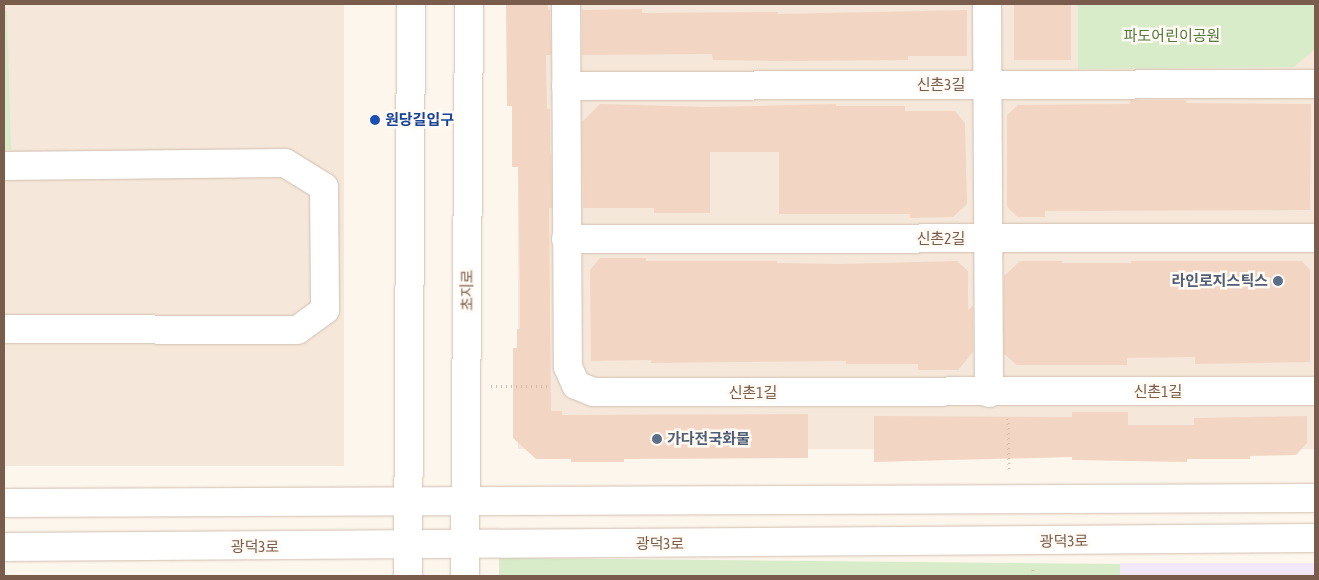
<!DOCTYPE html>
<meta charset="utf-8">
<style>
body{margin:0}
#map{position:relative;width:1319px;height:580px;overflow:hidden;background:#fdf6ec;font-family:"Asap Condensed","Noto Sans KR",sans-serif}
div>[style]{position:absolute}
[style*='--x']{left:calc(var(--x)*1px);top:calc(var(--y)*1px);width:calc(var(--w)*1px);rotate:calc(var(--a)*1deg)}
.residential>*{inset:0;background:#f5e8da;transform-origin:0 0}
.education>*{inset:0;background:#f3e8fa;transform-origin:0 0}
.green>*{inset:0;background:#d8ecc9}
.building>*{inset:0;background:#f3d5c3;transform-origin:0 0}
.path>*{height:3px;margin-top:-1.5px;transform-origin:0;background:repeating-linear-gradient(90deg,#d9b8a5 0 1px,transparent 0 5px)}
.roads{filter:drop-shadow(0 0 1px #d1beb0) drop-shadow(0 0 1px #d1beb0)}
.minor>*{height:28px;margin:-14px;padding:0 14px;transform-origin:14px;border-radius:14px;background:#fff}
.dots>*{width:14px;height:14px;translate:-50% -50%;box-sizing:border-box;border:2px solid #fffaf3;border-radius:50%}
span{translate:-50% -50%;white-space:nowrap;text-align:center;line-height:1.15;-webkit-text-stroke:5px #fffaf3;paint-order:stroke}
.park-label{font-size:15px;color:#537a41}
.street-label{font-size:15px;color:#7a5c4d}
.transit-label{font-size:15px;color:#164399;font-weight:700}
.left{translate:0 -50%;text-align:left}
.service-label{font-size:15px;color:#4e5e75;font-weight:700}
.right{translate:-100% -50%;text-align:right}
.frame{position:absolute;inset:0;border:5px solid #7a5c4d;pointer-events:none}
</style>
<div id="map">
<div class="residential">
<i style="left:4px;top:4px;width:340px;height:462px"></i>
<i style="left:518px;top:4px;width:797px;height:445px"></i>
</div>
<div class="education">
<i style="left:1315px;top:563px;width:13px;height:195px;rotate:90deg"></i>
</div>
<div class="green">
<i style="clip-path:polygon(1078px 4px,1314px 4px,1314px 50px,1294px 67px,1078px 69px)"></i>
<i style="clip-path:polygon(4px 11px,7px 11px,11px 150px,4px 150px)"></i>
<i style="clip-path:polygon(499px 558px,1120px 564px,1120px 576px,499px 576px)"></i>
</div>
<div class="building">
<i style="clip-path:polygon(506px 4px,548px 4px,548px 10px,550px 10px,551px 55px,546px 55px,547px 109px,550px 109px,550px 154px,551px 153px,552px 208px,549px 208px,551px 411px,562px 411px,562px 415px,808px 414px,808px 458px,624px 459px,624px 462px,571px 462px,571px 459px,536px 459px,513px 438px,513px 348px,517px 348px,517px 329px,520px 329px,520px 289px,518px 167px,512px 167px,512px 106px,507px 106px)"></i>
<i style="left:1014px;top:4px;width:57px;height:56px"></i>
<i style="clip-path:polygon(642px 9px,642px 13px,778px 12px,778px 14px,967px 10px,967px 56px,908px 56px,908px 60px,782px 61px,713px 60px,712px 54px,582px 55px,582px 10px)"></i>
<i style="clip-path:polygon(1130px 100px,1186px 100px,1186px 103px,1311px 104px,1310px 210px,1045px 211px,1045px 217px,1018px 217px,1007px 207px,1007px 115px,1018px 105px,1130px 104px)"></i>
<i style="clip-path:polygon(600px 104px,706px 107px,836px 104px,836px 106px,905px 106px,905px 111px,955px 111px,965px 123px,967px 204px,953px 217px,910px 218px,910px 214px,779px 214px,779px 152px,710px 152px,710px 213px,654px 213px,654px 208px,583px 208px,582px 122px)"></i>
<i style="clip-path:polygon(600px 258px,646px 258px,646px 261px,777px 261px,777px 263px,841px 264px,957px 261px,968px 271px,968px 310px,973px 306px,973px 352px,958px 370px,918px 370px,918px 364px,846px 364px,846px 361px,651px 363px,651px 360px,591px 361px,590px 270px)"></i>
<i style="clip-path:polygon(1020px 261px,1062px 261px,1062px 263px,1131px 263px,1131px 261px,1302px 261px,1310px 270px,1310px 362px,1195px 364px,1195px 357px,1127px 358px,1127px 365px,1017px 365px,1004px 354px,1004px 276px)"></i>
<i style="clip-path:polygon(1072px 412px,1128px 412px,1128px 425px,1194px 425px,1194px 418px,1307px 416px,1307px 443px,1296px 455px,1250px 456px,1250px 459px,1187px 459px,1187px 462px,1072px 460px,1072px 457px,874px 462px,874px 416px,1072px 417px)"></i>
</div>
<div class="path">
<i style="--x:491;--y:386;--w:57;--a:0"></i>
<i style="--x:1008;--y:418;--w:54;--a:88.9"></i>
<i style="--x:1033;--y:576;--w:9;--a:-90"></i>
</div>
<div class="roads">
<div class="minor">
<i style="--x:566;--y:4;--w:363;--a:89.7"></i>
<i style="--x:568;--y:367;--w:20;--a:66"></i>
<i style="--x:576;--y:385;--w:18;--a:22"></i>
<i style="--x:593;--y:392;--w:722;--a:-0.08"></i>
<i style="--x:987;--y:4;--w:389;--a:89.7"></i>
<i style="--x:566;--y:86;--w:749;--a:-0.15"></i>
<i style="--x:4;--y:166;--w:281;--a:-0.6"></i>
<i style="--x:285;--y:163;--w:46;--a:31.6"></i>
<i style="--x:324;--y:187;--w:123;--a:89.5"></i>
<i style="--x:325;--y:310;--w:34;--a:144"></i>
<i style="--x:297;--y:330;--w:293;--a:-179.8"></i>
<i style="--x:566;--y:239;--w:749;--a:-0.08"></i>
<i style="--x:4;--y:503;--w:1311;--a:-0.22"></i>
<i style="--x:4;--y:547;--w:1311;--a:-0.39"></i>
<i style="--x:408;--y:576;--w:572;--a:-89.7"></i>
<i style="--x:465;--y:576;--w:572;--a:-89.6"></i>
</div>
</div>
<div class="dots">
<i style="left:375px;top:120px;background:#1a4fb4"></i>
<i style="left:1278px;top:281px;background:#5c6f8a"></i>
<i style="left:657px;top:439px;background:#5c6f8a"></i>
</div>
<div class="park-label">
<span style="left:1172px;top:36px">파도어린이공원</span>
</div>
<div class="street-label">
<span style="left:941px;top:85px">신촌3길</span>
<span style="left:941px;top:239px">신촌2길</span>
<span style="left:467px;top:290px;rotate:-90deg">초지로</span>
<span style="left:1158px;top:392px">신촌1길</span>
<span style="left:753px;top:393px">신촌1길</span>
<span style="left:1064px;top:541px;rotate:-1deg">광덕3로</span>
<span style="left:660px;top:544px">광덕3로</span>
<span style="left:255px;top:547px">광덕3로</span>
</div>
<div class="transit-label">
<span class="left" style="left:385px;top:120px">원당길입구</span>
</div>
<div class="service-label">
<span class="right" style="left:1268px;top:281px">라인로지스틱스</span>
<span class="left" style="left:667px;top:439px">가다전국화물</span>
</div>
<div class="frame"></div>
</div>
